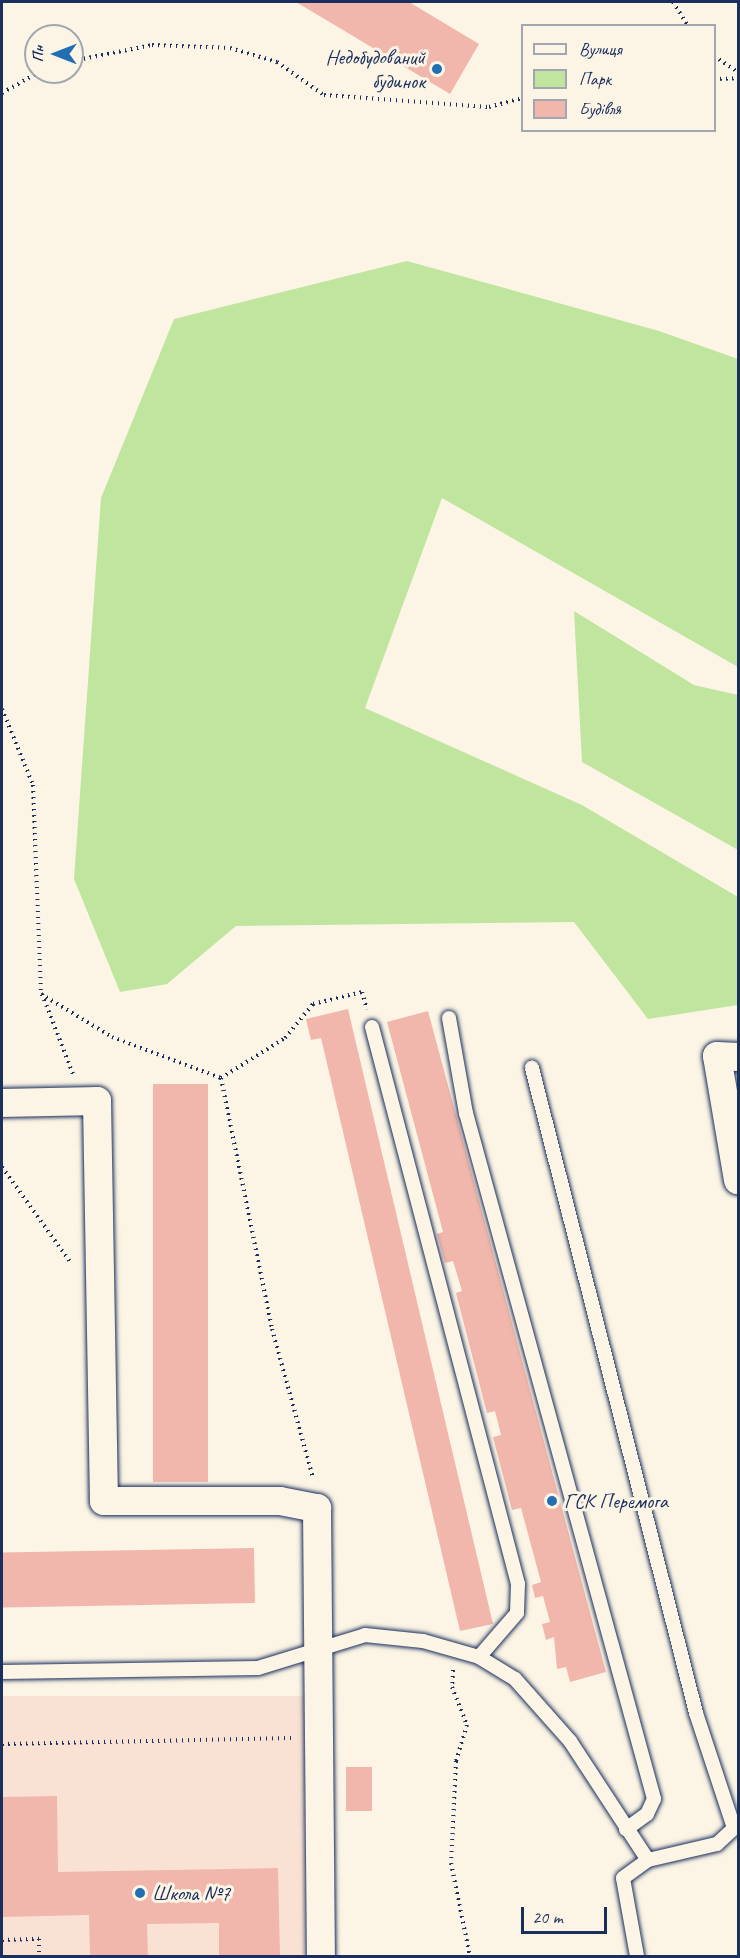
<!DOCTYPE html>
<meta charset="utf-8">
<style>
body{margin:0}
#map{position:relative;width:740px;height:1958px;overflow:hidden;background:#fcf5e5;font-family:Caveat,sans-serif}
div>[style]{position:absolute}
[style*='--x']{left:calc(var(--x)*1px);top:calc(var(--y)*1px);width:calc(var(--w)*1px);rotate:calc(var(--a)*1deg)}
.built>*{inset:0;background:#f9e2d4;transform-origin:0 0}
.green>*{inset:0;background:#c0e59f}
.building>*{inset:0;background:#f1b7ac;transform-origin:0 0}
.path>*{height:4px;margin-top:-2px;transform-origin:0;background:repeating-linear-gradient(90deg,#1b2f5e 0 1.5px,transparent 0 6px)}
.roads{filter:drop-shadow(0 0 2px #1b2f5e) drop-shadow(0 0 2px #1b2f5e)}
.lane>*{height:14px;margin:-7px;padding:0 7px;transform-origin:7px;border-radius:7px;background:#fcf5e5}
.street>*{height:28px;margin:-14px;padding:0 14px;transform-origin:14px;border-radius:14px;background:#fcf5e5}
.dots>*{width:16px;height:16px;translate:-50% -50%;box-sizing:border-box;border:3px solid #fcf5e5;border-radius:50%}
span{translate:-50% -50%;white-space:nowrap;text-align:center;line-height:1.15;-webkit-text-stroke:6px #fcf5e5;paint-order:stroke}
.poi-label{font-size:21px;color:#1b2f5e}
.right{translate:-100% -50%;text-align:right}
.left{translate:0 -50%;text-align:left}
.frame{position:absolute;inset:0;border:3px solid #1b2f5e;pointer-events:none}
.legend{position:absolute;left:521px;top:24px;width:195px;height:108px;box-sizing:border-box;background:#fcf5e5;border:2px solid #a2a6af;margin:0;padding:8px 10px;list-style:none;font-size:18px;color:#1b2f5e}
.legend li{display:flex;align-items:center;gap:12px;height:30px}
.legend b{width:30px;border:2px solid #a2a6af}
.north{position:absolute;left:24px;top:24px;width:60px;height:60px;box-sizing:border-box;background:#fcf5e5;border:2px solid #a2a6af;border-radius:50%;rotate:270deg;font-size:16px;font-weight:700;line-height:24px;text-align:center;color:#1b2f5e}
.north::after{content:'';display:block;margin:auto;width:21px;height:27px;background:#1f6fb2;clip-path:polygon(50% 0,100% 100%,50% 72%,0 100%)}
.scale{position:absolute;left:521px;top:1907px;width:86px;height:27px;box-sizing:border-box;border:3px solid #1b2f5e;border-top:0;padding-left:8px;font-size:18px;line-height:21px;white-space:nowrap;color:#1b2f5e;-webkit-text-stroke:4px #fcf5e5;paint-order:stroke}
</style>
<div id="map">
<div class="built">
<i style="left:304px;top:1696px;width:260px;height:302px;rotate:90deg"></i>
</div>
<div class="green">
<i style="clip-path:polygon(407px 261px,659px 331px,738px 359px,738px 667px,442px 498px,365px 708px,582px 805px,738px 897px,738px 1005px,648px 1019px,574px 922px,236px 926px,167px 984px,120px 992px,74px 879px,101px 498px,174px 319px)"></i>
<i style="clip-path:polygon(574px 611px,694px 685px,738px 695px,738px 850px,582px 762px)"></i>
</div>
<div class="building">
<i style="clip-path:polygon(296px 2px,409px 2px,479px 44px,450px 94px)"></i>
<i style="clip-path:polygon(348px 1009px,493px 1624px,460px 1631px,321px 1038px,311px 1040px,306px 1019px)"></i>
<i style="clip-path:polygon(428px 1011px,606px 1672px,570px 1682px,566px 1667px,557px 1669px,554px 1637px,546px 1640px,542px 1624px,550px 1622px,543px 1596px,535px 1598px,532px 1585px,541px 1582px,521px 1508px,512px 1510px,493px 1437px,501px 1435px,495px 1411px,487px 1413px,456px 1293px,462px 1291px,453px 1261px,445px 1263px,437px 1234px,443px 1232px,387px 1022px)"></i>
<i style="left:208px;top:1084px;width:398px;height:55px;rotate:90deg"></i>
<i style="left:254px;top:1548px;width:55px;height:252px;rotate:89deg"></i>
<i style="left:346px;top:1767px;width:26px;height:44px"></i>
<i style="clip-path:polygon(57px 1796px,58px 1872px,278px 1868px,280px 1956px,219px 1956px,219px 1923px,147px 1924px,148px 1956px,90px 1956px,89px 1915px,2px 1917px,2px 1797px)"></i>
</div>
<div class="path">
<i style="--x:673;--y:2;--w:28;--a:58"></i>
<i style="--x:714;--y:56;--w:29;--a:34"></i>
<i style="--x:72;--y:61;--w:82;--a:-11.3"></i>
<i style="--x:152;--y:45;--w:78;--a:2.2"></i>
<i style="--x:230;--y:48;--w:49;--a:16.6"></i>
<i style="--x:277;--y:62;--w:57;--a:35.1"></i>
<i style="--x:324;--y:95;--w:165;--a:4.2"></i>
<i style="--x:489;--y:107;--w:34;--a:-15"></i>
<i style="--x:714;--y:79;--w:24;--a:-2"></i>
<i style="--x:2;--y:93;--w:43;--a:-29.6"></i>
<i style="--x:2;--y:709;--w:82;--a:67.8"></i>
<i style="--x:33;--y:785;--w:209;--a:87.8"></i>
<i style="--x:41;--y:994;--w:83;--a:31.2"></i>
<i style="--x:112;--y:1037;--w:116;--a:20.6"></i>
<i style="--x:221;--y:1078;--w:256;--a:78.5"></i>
<i style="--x:272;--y:1329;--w:155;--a:74.6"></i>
<i style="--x:42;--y:994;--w:86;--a:68.8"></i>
<i style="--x:221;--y:1078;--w:75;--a:-32"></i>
<i style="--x:285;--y:1038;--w:44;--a:-50.5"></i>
<i style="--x:313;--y:1004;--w:50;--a:-13.8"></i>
<i style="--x:362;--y:992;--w:18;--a:74"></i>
<i style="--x:2;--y:1167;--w:118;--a:54.3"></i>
<i style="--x:453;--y:1670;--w:17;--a:93"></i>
<i style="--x:452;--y:1687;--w:41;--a:68.5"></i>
<i style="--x:467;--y:1725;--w:38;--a:107"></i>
<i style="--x:456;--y:1761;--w:102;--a:92.8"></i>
<i style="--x:451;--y:1863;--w:95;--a:78.5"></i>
<i style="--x:2;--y:1744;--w:289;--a:-1.2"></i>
<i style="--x:2;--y:1940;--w:37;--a:-2"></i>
<i style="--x:39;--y:1939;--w:17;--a:90"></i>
</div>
<div class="roads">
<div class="lane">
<i style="--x:449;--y:1018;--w:97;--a:79.9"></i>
<i style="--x:466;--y:1113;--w:711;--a:74.67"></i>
<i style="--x:654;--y:1799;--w:17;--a:115"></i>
<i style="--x:647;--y:1814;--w:26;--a:144"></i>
<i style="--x:372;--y:1027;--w:576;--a:75.31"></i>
<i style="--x:518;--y:1584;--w:29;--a:92"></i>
<i style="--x:517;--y:1613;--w:58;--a:130.8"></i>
<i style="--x:2;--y:1672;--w:256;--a:-0.9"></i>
<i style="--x:258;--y:1668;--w:112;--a:-17.1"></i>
<i style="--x:365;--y:1635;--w:58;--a:5.9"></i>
<i style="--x:423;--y:1641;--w:58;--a:15.9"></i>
<i style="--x:479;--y:1657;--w:42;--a:31.4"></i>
<i style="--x:515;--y:1679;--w:83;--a:48.4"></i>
<i style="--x:570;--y:1741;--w:142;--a:56.8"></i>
<i style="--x:648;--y:1860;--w:71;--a:-13.1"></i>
<i style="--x:717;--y:1844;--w:23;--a:-43"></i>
<i style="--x:734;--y:1828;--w:121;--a:-108.3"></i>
<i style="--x:696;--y:1713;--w:666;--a:-104.27"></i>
<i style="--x:637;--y:1956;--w:79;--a:-100.2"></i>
<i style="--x:623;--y:1878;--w:31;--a:-36"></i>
</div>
<div class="street">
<i style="--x:738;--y:1057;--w:21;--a:-177"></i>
<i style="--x:717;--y:1056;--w:126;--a:80.4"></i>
<i style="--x:2;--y:1103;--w:95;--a:-1.2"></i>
<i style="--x:97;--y:1101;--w:400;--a:89"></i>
<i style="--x:104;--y:1501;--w:176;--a:0"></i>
<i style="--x:280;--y:1501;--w:38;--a:11"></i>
<i style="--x:317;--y:1508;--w:448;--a:89.5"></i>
</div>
</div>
<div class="dots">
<i style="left:437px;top:69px;background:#1f6fb2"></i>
<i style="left:552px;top:1501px;background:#1f6fb2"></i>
<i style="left:140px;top:1893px;background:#1f6fb2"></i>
</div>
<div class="poi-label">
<span class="right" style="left:425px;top:69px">Недобудований<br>будинок</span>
<span class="left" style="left:564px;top:1501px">ГСК Перемога</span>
<span class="left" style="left:152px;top:1893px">Школа №7</span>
</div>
<div class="frame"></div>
<ul class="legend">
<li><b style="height:8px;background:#fcf5e5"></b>Вулиця</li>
<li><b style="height:16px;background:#c0e59f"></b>Парк</li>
<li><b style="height:16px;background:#f1b7ac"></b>Будівля</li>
</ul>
<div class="north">Пн</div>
<div class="scale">20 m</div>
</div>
